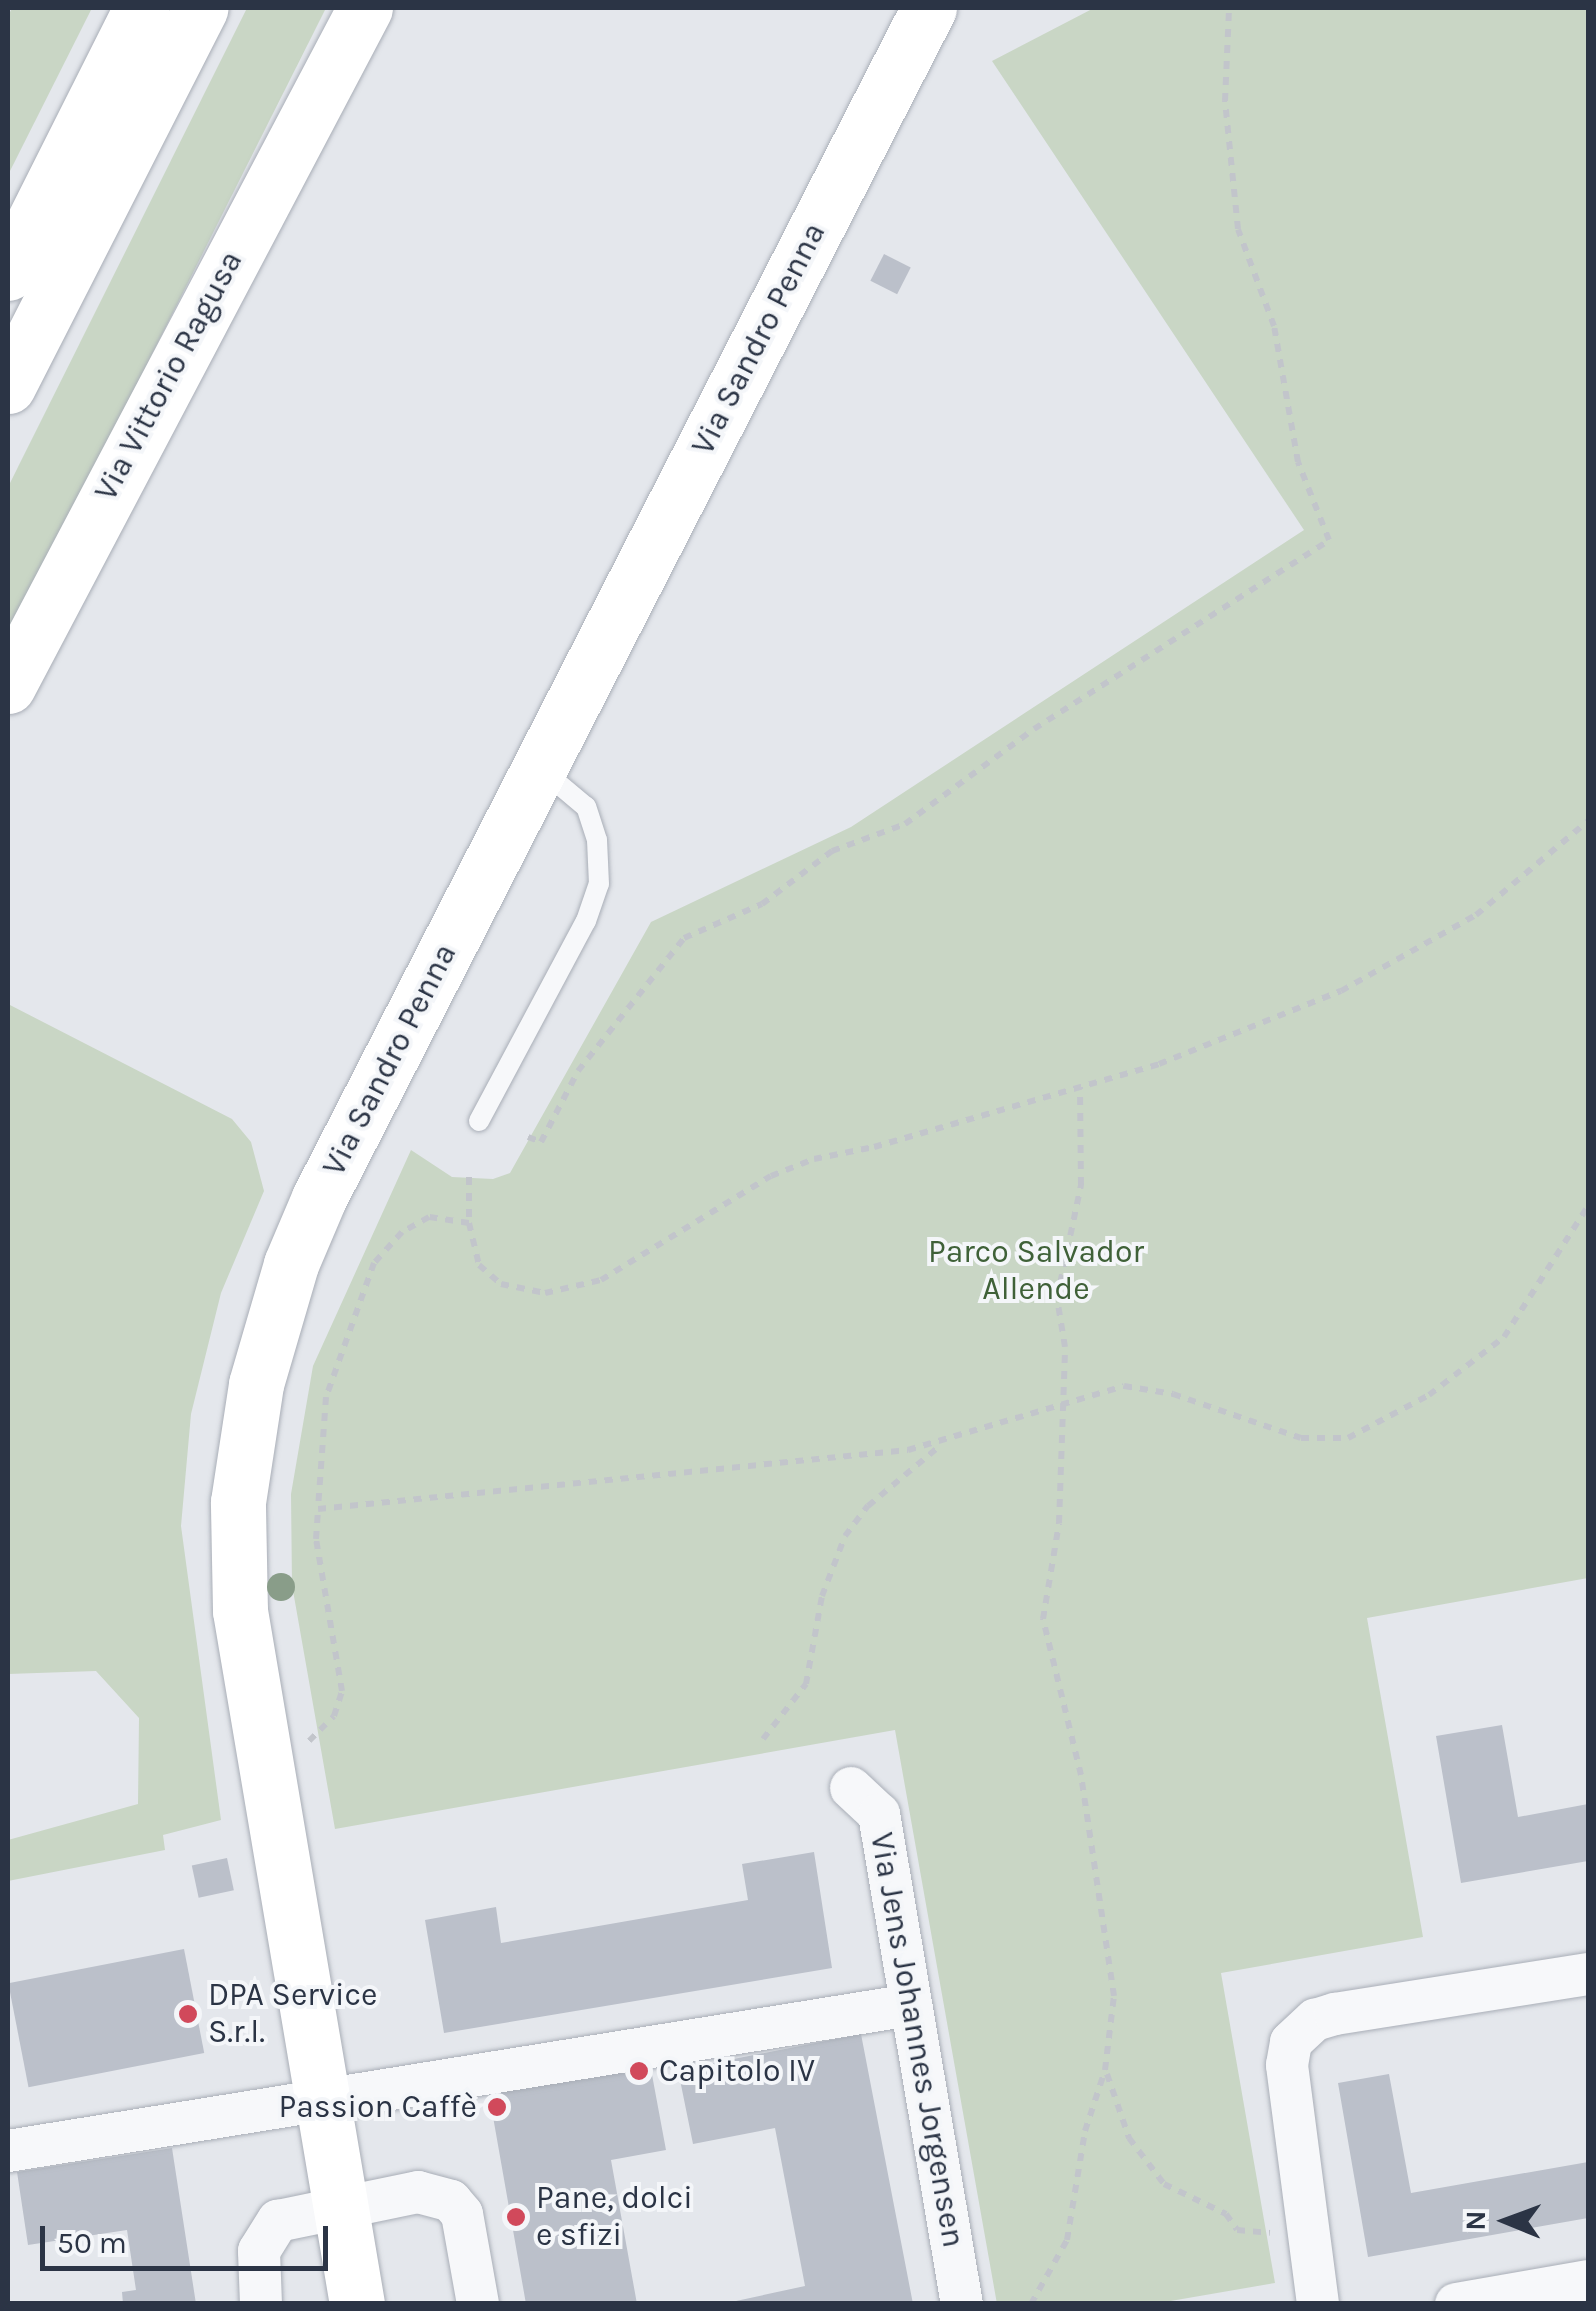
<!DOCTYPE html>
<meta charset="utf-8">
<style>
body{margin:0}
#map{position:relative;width:1596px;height:2311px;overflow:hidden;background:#e4e7ec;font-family:Karla,sans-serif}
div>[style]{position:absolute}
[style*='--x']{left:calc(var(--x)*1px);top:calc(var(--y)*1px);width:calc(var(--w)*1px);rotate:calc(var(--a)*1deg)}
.green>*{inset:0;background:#c9d6c5}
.building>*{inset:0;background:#bbc0ca;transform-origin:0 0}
.path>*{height:6px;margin-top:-3px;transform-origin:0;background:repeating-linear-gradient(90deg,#c2c5cb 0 8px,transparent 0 16px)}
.roads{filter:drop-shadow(0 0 2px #a9aeb7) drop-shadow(0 0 2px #a9aeb7)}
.lane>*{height:20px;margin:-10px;padding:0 10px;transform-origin:10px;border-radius:10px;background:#f7f8fa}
.street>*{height:42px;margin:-21px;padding:0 21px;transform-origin:21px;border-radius:21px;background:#f7f8fa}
.secondary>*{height:55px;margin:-27.5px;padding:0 27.5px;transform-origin:27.5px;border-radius:27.5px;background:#fff}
.highway>*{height:55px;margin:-27.5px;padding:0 27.5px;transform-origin:27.5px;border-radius:27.5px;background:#fff}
.trees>*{width:28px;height:28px;margin:-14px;border-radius:50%;background:#899d89}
.dots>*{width:28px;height:28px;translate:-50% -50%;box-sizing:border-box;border:5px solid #f4f6f9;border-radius:50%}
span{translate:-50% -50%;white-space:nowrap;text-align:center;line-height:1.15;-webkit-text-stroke:8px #f4f6f9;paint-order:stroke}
.street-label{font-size:32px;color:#2b3445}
.park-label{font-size:32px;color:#3f6138}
.poi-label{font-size:32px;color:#2b3445}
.left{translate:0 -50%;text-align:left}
.right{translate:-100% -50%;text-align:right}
.frame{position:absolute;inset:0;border:10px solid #2b3445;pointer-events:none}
.north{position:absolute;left:1456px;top:2171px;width:100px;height:100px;-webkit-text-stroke:8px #f4f6f9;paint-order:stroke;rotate:271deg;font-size:28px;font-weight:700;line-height:40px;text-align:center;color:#2b3445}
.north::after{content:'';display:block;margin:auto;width:35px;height:45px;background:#2b3445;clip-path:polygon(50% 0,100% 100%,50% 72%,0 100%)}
.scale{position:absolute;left:40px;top:2226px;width:288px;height:45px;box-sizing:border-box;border:5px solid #2b3445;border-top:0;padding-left:12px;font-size:30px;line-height:35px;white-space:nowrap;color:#2b3445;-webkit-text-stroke:8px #f4f6f9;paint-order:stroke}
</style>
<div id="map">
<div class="green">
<i style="clip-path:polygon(12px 8px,92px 8px,8px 175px,8px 16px)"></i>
<i style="clip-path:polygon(247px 8px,326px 8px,8px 641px,8px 487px)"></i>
<i style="clip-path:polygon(1094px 8px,1588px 8px,1588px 1578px,1367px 1618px,1423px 1937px,1221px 1973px,1275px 2283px,1159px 2303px,997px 2304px,895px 1730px,335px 1829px,292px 1585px,291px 1494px,313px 1366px,411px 1150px,452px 1177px,493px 1179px,510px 1173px,651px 922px,851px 827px,1304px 530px,992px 61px)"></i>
<i style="clip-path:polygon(8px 1004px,232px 1119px,251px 1142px,264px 1191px,221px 1293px,191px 1414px,181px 1526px,221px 1820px,163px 1835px,165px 1850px,8px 1881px,8px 1840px,138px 1804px,139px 1718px,96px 1671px,8px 1674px)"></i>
</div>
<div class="building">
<i style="left:884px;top:254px;width:30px;height:30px;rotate:27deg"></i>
<i style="clip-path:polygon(1502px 1725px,1518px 1817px,1588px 1804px,1588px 1861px,1461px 1883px,1436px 1736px)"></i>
<i style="clip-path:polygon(814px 1852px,832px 1968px,444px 2033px,425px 1920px,496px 1907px,501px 1943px,748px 1900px,742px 1864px)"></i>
<i style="left:227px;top:1858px;width:33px;height:36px;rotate:78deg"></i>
<i style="left:184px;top:1949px;width:106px;height:179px;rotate:79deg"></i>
<i style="clip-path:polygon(861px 2034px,913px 2304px,722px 2304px,805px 2286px,775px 2128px,693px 2144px,678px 2070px)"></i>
<i style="clip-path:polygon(650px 2064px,666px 2150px,611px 2160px,637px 2304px,526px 2304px,489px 2094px)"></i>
<i style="clip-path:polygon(1389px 2074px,1411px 2193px,1588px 2162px,1588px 2218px,1368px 2257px,1338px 2083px)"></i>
<i style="clip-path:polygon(172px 2148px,196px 2304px,123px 2304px,122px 2292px,136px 2290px,127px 2230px,28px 2245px,17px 2172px)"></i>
</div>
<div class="path">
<i style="--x:528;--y:1137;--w:14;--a:21"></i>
<i style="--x:541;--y:1142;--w:80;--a:-62.5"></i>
<i style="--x:578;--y:1071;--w:170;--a:-51.4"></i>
<i style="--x:684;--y:938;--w:85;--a:-23.6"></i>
<i style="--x:762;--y:904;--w:88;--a:-37.1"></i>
<i style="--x:832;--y:851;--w:78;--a:-20.3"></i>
<i style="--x:905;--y:824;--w:160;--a:-36.4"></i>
<i style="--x:1034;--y:729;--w:350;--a:-32.6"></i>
<i style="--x:1329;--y:540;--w:84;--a:-111.7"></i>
<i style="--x:1298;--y:462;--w:138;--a:-100"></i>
<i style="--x:1274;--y:326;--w:103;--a:-110.4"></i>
<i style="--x:1238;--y:229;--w:129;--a:-95.8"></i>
<i style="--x:1225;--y:101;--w:93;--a:-87.5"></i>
<i style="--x:469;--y:1177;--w:46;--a:90"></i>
<i style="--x:469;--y:1223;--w:43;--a:76.6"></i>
<i style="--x:479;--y:1265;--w:29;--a:41"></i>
<i style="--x:501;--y:1284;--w:45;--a:11.6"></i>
<i style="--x:545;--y:1293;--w:57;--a:-13.1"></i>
<i style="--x:601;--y:1280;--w:199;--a:-31.5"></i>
<i style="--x:771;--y:1176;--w:46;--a:-21.6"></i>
<i style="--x:814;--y:1159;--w:61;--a:-11.3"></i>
<i style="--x:874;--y:1147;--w:297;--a:-16.2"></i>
<i style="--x:1159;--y:1064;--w:196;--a:-21.9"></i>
<i style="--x:1341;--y:991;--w:155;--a:-29.4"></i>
<i style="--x:1476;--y:915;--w:146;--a:-40"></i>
<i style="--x:469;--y:1223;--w:40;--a:-171.5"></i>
<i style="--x:429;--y:1217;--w:31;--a:151"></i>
<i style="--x:402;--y:1232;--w:42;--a:132.1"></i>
<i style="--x:374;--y:1263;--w:142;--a:109.7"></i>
<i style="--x:326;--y:1397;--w:112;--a:94.1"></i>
<i style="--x:318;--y:1509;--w:593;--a:-5.71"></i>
<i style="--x:908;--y:1450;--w:225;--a:-16.5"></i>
<i style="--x:1124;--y:1386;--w:50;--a:9.3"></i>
<i style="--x:1173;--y:1394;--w:135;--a:19"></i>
<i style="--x:1301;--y:1438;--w:47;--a:0"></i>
<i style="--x:1348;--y:1438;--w:92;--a:-28"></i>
<i style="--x:1429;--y:1395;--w:95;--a:-37.7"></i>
<i style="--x:1504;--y:1337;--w:156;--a:-57.3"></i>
<i style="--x:763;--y:1739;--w:70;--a:-52"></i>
<i style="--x:806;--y:1684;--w:89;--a:-79.7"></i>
<i style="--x:822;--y:1596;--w:64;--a:-69"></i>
<i style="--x:845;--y:1536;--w:38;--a:-53"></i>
<i style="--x:868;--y:1506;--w:95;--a:-39.9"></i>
<i style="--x:309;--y:1741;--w:35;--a:-45"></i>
<i style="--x:334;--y:1716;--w:26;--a:-72"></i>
<i style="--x:342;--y:1691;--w:154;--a:-99.7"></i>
<i style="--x:316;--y:1539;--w:30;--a:-86"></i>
<i style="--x:1107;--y:2074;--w:68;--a:71"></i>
<i style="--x:1129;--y:2138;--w:58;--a:52.7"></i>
<i style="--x:1164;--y:2184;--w:69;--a:25.8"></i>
<i style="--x:1226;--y:2214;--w:19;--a:55"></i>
<i style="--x:1237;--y:2230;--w:33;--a:5"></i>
<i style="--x:1031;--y:2304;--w:73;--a:-60.6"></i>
<i style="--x:1067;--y:2240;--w:110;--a:-80.6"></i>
<i style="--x:1085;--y:2131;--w:64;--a:-71.8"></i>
<i style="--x:1105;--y:2070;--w:75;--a:-83.1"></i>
<i style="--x:1114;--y:1996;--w:223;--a:-98.5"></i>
<i style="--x:1081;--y:1775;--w:161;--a:-103.7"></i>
<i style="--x:1043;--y:1619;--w:97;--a:-80.5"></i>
<i style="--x:1059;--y:1523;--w:176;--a:-88"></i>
<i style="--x:1065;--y:1347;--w:50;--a:-99.3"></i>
<i style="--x:1057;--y:1298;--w:116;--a:-78"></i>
<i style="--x:1081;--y:1185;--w:98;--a:-90.6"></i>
</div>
<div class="roads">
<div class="lane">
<i style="--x:479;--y:1121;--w:227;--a:-61.9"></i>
<i style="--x:586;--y:921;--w:39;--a:-71"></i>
<i style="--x:599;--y:884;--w:44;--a:-92.6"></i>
<i style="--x:597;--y:840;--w:35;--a:-108"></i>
<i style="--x:586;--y:807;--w:57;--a:-139.9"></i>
</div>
<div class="street">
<i style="--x:851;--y:1788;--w:38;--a:43"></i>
<i style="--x:879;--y:1814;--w:497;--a:80.4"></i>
<i style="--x:8;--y:2151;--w:914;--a:-9.19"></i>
<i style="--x:261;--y:2304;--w:53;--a:-92.2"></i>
<i style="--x:259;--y:2251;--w:36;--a:-58"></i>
<i style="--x:278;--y:2221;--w:143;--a:-11.7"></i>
<i style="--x:418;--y:2192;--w:34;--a:15"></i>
<i style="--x:451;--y:2201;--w:17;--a:50"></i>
<i style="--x:462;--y:2214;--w:91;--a:79.9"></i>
<i style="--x:1318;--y:2304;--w:241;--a:-97.4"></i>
<i style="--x:1287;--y:2065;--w:23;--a:-80"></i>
<i style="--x:1291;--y:2042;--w:33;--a:-43"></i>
<i style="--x:1315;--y:2020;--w:21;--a:-17"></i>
<i style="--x:1335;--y:2014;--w:256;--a:-9"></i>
<i style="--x:1456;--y:2304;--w:134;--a:-9.9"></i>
</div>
<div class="secondary">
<i style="--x:357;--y:2304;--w:703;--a:-99.58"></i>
<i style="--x:240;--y:1611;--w:109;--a:-91.1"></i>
<i style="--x:238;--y:1502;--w:119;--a:-81.3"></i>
<i style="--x:256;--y:1384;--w:125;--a:-73.7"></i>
<i style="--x:291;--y:1264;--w:72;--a:-67"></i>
<i style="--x:319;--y:1198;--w:1337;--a:-62.86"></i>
</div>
<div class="highway">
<i style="--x:8;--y:273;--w:297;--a:-63.3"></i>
<i style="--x:8;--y:386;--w:424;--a:-63"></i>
<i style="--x:8;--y:686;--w:766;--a:-62.23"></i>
</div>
</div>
<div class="trees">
<i style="left:281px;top:1587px"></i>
</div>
<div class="dots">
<i style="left:188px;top:2014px;background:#d1495b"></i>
<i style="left:639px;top:2071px;background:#d1495b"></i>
<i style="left:497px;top:2107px;background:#d1495b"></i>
<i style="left:516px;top:2217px;background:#d1495b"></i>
</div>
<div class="street-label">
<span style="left:759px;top:339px;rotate:-63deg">Via Sandro Penna</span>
<span style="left:169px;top:376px;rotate:-62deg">Via Vittorio Ragusa</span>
<span style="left:390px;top:1060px;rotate:-63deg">Via Sandro Penna</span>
<span style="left:917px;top:2040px;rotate:80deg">Via Jens Johannes Jorgensen</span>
</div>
<div class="park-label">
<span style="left:1036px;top:1271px">Parco Salvador<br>Allende</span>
</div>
<div class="poi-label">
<span class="left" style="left:208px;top:2014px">DPA Service<br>S.r.l.</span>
<span class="left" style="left:659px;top:2071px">Capitolo IV</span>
<span class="right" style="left:477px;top:2107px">Passion Caffè</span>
<span class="left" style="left:536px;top:2217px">Pane, dolci<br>e sfizi</span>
</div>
<div class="frame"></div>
<div class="north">N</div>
<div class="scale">50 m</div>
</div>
